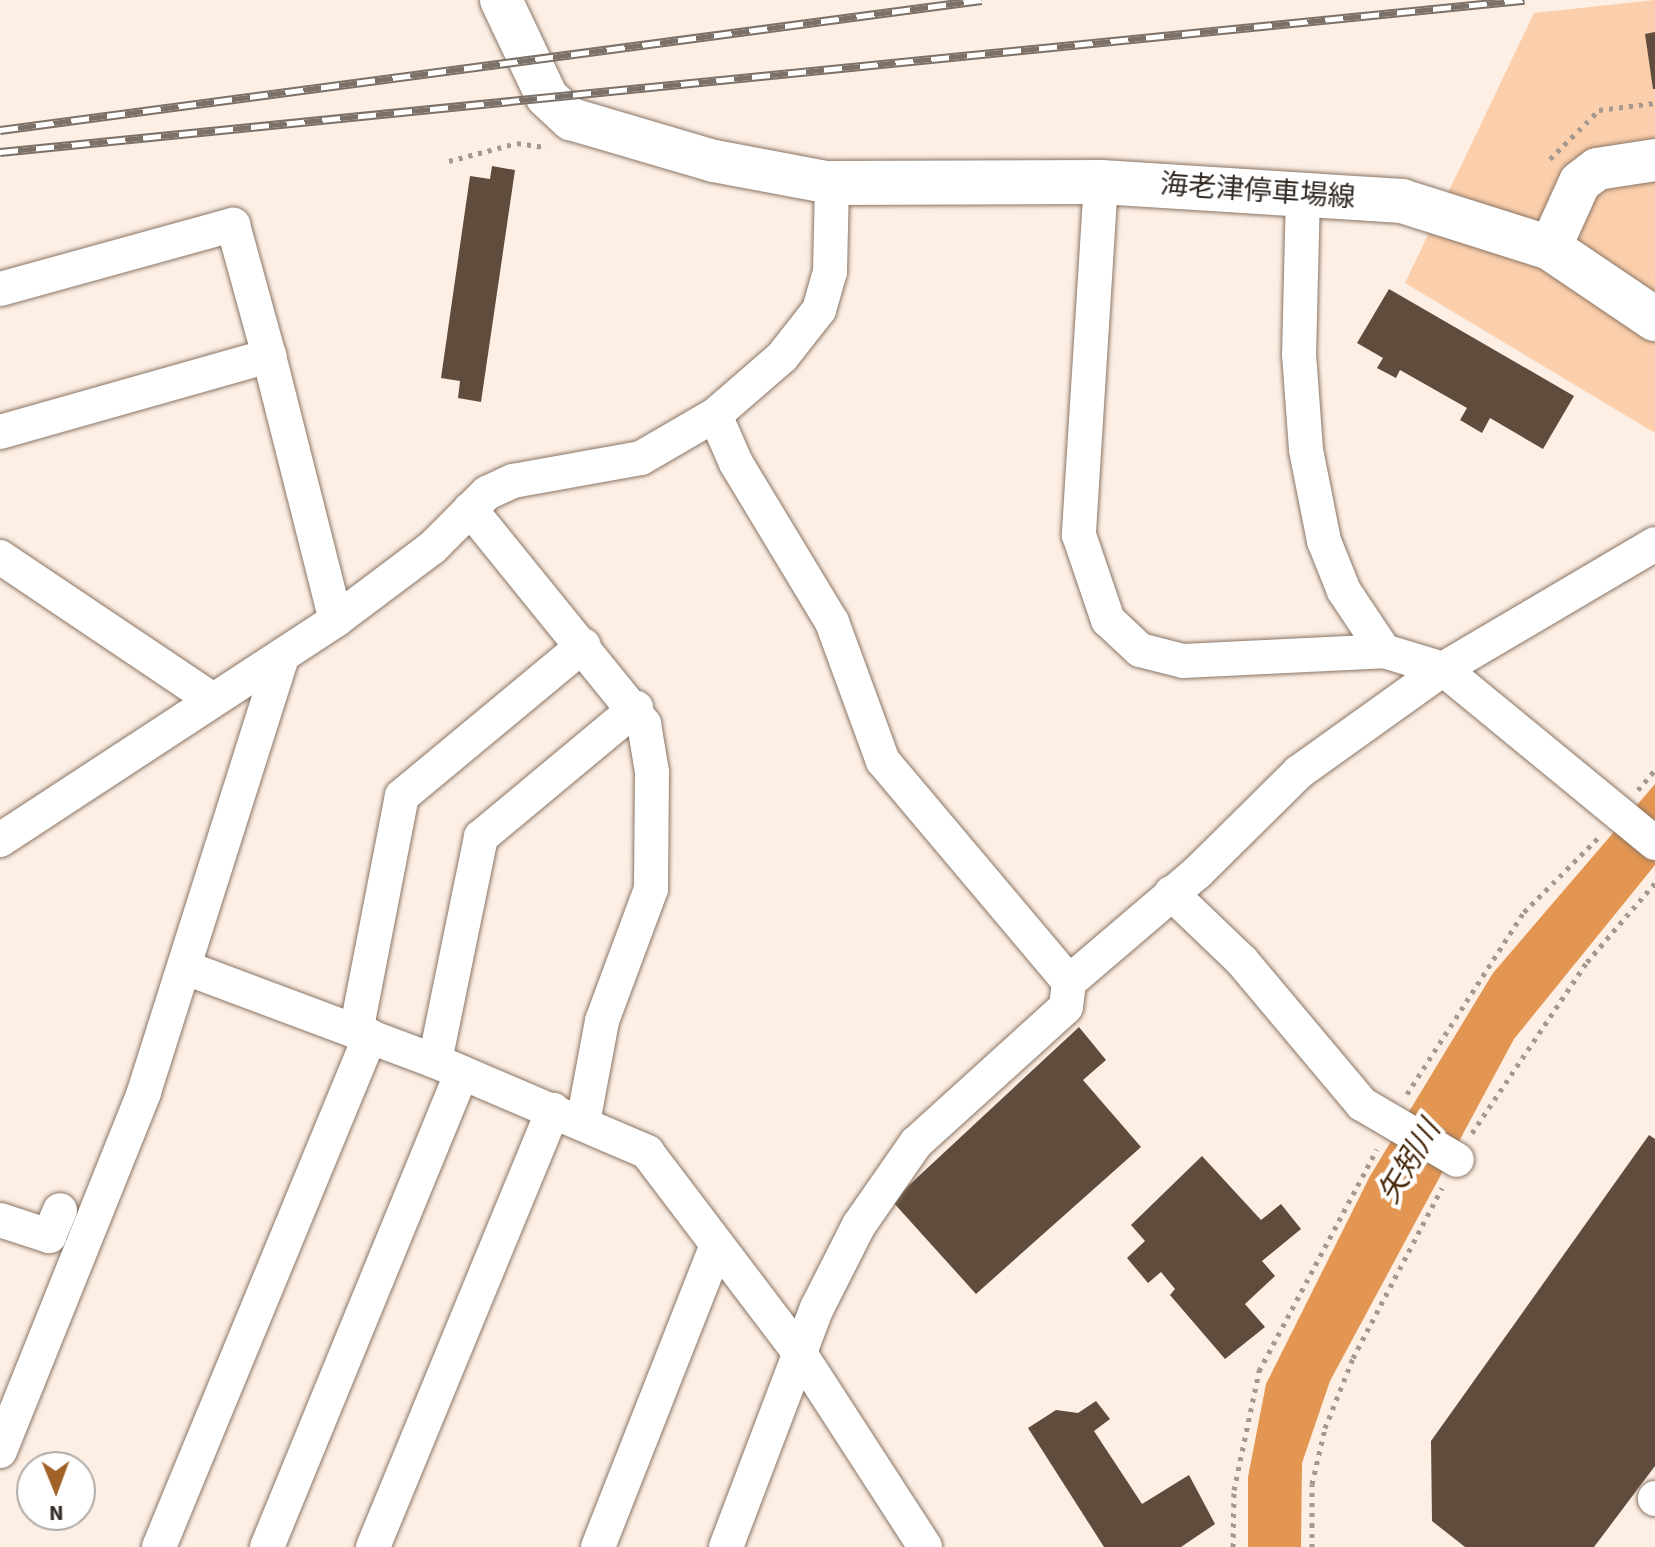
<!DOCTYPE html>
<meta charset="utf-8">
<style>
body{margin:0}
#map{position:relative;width:1655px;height:1547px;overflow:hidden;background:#fdefe4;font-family:"Source Sans 3","Noto Sans JP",sans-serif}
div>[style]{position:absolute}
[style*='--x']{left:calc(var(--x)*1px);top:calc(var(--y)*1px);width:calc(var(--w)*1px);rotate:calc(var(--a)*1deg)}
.green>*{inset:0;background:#fbcfac}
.water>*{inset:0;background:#e29652}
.building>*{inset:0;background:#5f4c3d}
.path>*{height:5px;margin-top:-2.5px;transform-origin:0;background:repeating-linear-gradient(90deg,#a4988f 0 4px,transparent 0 10px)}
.roads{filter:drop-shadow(0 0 2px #897565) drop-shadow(0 0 2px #897565)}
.minor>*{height:34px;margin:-17px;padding:0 17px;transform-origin:17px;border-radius:17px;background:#fff}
.tertiary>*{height:42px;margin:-21px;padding:0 21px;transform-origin:21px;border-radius:21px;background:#fff}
.secondary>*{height:44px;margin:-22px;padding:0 22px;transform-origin:22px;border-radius:22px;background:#fff}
.rail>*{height:9px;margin-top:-4.5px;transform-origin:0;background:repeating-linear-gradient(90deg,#fff 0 18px,#7b7168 0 36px);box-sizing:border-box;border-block:2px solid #7b7168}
span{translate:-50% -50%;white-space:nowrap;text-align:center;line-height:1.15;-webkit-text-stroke:8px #fff;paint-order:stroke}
.street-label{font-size:28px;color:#342b24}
.water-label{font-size:30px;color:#47280b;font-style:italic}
.north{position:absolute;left:16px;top:1451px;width:80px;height:80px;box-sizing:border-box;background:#fff;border:2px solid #aeaaa7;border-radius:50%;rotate:179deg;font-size:22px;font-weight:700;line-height:32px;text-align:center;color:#342b24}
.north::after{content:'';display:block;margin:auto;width:28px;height:36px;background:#a06227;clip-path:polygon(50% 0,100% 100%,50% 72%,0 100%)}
</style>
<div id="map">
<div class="green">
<i style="clip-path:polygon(1655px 0,1655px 433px,1405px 283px,1534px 13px)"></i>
</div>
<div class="water">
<i style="clip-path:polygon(1655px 784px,1655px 865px,1514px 1039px,1330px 1381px,1302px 1463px,1301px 1547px,1248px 1547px,1248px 1477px,1266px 1384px,1370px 1176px,1493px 973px)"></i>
</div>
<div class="building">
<i style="clip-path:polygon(1655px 32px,1655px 89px,1653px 89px,1645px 34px)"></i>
<i style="clip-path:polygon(492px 166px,515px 170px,481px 402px,458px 398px,460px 381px,441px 378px,470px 176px,490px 179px)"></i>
<i style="clip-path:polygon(1389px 289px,1574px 396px,1543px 449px,1490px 418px,1482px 433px,1460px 420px,1467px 408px,1400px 370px,1396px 378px,1377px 368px,1383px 358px,1357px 343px)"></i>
<i style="clip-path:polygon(1079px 1027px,1106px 1060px,1083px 1080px,1141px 1147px,976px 1294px,892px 1201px)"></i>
<i style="clip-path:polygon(1649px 1135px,1655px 1139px,1655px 1466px,1594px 1547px,1465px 1547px,1432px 1521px,1431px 1441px)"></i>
<i style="clip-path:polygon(1202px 1156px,1261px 1220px,1281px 1204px,1301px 1229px,1262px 1261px,1275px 1276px,1245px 1304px,1265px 1327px,1225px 1359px,1170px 1295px,1175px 1289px,1161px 1272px,1148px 1283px,1127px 1258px,1145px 1241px,1131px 1225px)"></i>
<i style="clip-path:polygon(1096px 1401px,1110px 1419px,1094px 1431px,1142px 1504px,1189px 1475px,1215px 1524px,1181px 1547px,1104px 1547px,1028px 1428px,1056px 1410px,1078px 1413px)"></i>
</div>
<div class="path">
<i style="--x:1550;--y:159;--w:69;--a:-45"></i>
<i style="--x:1599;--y:110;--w:56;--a:-7.1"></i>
<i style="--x:449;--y:161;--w:70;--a:-14.8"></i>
<i style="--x:517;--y:143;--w:30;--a:8"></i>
<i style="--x:1638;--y:790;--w:26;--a:-50"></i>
<i style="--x:1407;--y:1094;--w:216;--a:-57.3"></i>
<i style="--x:1524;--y:912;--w:105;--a:-45"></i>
<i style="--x:1472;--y:1133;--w:206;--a:-56.1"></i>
<i style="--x:1587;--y:962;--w:104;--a:-49.3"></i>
<i style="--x:1233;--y:1547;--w:57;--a:-89"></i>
<i style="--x:1234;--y:1490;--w:122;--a:-78.1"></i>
<i style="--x:1259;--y:1371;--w:251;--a:-62"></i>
<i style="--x:1312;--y:1547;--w:63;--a:-90"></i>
<i style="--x:1312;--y:1484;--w:57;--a:-76.9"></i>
<i style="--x:1325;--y:1428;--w:75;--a:-68.2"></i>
<i style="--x:1353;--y:1358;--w:192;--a:-62.4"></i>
</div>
<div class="roads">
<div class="minor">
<i style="--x:1101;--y:182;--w:354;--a:93.6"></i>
<i style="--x:1079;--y:535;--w:90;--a:71.2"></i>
<i style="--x:1108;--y:620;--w:44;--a:43.2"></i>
<i style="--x:1140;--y:650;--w:44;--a:14.3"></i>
<i style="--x:1183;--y:661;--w:201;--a:-2.8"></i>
<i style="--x:1384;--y:651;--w:62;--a:17"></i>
<i style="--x:1443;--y:669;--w:274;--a:39.4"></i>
<i style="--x:1303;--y:193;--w:161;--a:91.4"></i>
<i style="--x:1299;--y:354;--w:96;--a:85.8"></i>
<i style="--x:1306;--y:450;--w:93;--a:78.8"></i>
<i style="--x:1324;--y:541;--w:54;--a:68.2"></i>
<i style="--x:1344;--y:591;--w:72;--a:56.3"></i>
<i style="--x:0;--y:289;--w:242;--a:-15.4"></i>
<i style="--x:233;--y:225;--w:136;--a:74.6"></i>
<i style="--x:715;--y:415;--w:52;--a:66.4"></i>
<i style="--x:736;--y:463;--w:186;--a:58.9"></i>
<i style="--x:832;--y:622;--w:148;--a:69.9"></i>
<i style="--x:883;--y:761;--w:289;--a:49.9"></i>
<i style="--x:0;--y:432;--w:280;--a:-15.8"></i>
<i style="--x:269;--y:356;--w:272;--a:75.8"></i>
<i style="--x:470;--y:509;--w:277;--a:51"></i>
<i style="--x:644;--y:724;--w:49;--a:80.5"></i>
<i style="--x:652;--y:772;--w:117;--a:90.5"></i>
<i style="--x:651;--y:889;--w:141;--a:110.4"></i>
<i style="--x:602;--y:1021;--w:104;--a:100.6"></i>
<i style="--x:0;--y:557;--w:254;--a:33.9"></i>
<i style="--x:0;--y:840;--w:402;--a:-33.2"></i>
<i style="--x:336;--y:620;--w:120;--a:-36.9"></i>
<i style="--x:432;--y:548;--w:78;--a:-45"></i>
<i style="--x:487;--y:493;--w:29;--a:-25"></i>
<i style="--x:513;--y:481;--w:130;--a:-10.2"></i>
<i style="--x:641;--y:458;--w:86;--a:-30.2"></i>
<i style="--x:715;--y:415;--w:89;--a:-40.9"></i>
<i style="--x:782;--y:357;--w:60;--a:-51.8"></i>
<i style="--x:819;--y:310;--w:40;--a:-74"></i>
<i style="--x:830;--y:272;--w:89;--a:-88.7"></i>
<i style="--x:1171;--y:893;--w:98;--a:43.8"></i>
<i style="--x:1242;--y:961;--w:187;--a:50"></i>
<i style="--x:1362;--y:1104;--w:110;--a:30.5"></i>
<i style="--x:186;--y:968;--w:266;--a:20.5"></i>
<i style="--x:435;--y:1061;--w:231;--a:23.2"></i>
<i style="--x:647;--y:1152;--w:251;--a:52.8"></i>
<i style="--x:799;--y:1352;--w:232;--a:57.1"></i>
<i style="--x:356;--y:1032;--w:240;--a:-79"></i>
<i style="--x:402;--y:796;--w:236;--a:-39.7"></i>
<i style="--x:435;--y:1061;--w:229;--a:-78.4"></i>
<i style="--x:481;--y:837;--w:202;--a:-39.8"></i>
<i style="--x:0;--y:1220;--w:52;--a:18.1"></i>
<i style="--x:49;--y:1236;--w:28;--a:-67"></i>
<i style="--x:0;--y:1451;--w:387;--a:-68.1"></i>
<i style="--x:144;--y:1092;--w:457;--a:-72.4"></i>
<i style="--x:1655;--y:1498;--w:1;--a:90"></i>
<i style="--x:159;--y:1547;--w:553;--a:-67.56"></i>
<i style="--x:267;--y:1547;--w:513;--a:-67.68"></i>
<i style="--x:373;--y:1547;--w:473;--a:-67.6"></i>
<i style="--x:598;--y:1547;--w:321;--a:-68.5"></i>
<i style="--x:726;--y:1547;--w:256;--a:-69.2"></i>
<i style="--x:817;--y:1308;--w:93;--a:-63.2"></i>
<i style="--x:859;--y:1225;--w:100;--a:-55.2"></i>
<i style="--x:916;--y:1143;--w:202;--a:-42.2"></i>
<i style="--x:1066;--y:1007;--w:25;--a:-83"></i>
<i style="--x:1069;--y:982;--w:170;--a:-40.5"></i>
<i style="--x:1198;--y:872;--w:142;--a:-44.7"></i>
<i style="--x:1299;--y:772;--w:177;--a:-35.6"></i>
<i style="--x:1443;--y:669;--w:246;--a:-30.5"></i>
</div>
<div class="tertiary">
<i style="--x:501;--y:0;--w:107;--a:64.6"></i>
<i style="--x:547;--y:97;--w:33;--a:43"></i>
<i style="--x:571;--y:119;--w:149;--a:16.4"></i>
<i style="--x:714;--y:161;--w:120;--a:10.6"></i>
<i style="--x:1550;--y:248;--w:72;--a:-65.6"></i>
<i style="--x:1580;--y:182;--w:21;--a:-37"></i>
<i style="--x:1597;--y:169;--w:59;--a:-8.8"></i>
</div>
<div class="secondary">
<i style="--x:832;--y:183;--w:269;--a:-0.2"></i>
<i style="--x:1101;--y:182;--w:302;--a:3.6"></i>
<i style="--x:1402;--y:201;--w:155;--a:17.6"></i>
<i style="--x:1550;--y:248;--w:127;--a:34.1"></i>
</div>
</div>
<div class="rail">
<i style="--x:0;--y:130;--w:990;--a:-7.55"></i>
<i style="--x:0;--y:152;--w:1532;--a:-5.7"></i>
</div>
<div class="street-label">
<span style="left:1258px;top:191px;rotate:4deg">海老津停車場線</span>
</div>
<div class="water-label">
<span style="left:1410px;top:1162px;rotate:-59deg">矢矧川</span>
</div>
<div class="north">N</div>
</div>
